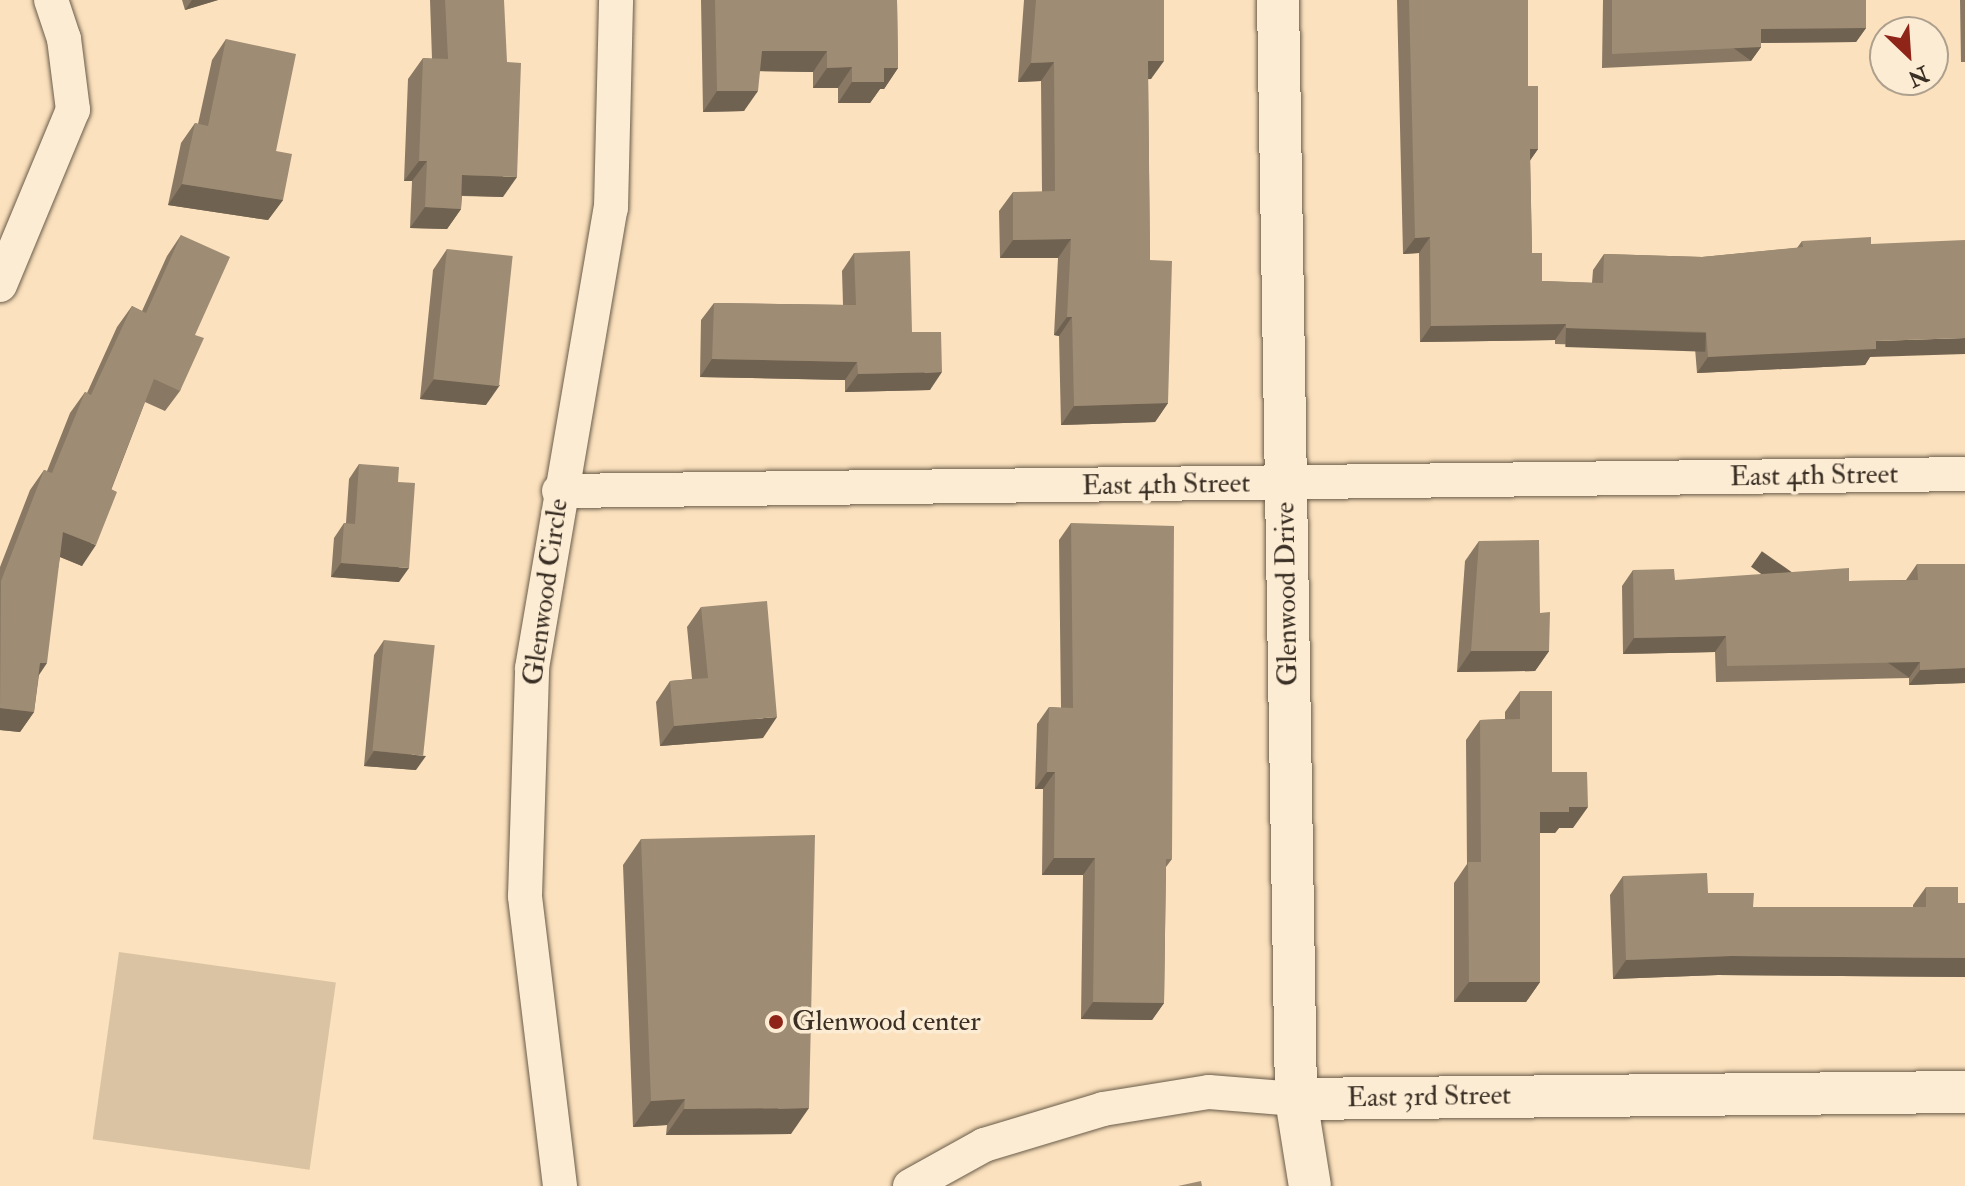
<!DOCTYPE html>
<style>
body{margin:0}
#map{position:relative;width:1965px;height:1186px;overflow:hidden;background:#fbe1bd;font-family:"IM FELL Double Pica",serif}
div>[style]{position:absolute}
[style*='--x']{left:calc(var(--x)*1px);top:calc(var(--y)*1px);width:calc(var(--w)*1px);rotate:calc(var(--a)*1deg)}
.green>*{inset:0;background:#dac3a3;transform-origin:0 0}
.roads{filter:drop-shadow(0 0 2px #6a5c4a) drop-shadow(0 0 2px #6a5c4a)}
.minor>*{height:34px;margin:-17px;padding:0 17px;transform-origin:17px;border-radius:17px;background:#fcecd4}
.tertiary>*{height:42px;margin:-21px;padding:0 21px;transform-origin:21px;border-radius:21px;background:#fcecd4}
.wall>*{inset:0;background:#887864}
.shaded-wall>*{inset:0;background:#6f6251;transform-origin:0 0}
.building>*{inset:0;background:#9e8c74;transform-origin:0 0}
.dots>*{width:22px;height:22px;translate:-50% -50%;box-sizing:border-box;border:4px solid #fcecd4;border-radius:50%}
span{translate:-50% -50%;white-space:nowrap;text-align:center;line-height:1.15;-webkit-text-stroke:7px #fcecd4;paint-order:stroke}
.street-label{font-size:28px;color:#3a2f24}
.poi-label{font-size:28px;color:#3a2f24}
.left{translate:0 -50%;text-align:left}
.north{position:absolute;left:1869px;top:16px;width:80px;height:80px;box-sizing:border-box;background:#fcecd4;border:2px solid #aea08e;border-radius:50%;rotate:155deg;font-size:22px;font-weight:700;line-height:32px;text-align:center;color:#3a2f24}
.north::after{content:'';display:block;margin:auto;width:28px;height:36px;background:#8f2418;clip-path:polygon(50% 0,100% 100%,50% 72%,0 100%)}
</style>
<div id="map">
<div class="green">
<i style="left:119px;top:952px;width:219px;height:189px;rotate:8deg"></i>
</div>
<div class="roads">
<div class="minor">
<i style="--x:0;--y:285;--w:190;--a:-67.4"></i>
<i style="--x:73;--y:110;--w:72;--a:-97.2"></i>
<i style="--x:64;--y:39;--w:41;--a:-108.4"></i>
<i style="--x:559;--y:491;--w:1406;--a:-0.69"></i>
<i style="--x:560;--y:1186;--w:292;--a:-96.9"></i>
<i style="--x:525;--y:896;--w:228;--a:-88.2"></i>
<i style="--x:532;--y:668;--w:467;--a:-80.3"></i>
<i style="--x:611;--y:208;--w:208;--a:-88.6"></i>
<i style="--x:910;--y:1186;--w:85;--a:-29"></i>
<i style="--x:984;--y:1145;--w:124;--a:-16.8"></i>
<i style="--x:1103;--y:1109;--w:107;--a:-9.1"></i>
<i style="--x:1209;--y:1092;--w:87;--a:4.6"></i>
</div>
<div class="tertiary">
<i style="--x:1278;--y:0;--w:1099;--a:89.06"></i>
<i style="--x:1296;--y:1099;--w:88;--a:80.9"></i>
<i style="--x:1296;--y:1099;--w:669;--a:-0.6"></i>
</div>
</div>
<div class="wall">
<i style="clip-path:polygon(182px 0,218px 0,185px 10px)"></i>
<i style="clip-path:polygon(430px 0,504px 0,503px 197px,462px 196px,461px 209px,447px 229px,410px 228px,412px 181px,404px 181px,408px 79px,423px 58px,432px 59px)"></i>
<i style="clip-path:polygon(701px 0,897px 0,898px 68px,884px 89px,880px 89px,870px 103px,838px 103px,838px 88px,813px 88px,813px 72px,760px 71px,744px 111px,703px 112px)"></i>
<i style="clip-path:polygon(1024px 0,1164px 0,1151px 79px,1148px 79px,1150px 260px,1168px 403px,1155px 422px,1061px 425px,1059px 336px,1054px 335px,1058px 258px,1000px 258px,999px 211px,1013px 192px,1042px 192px,1041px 81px,1018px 82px)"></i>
<i style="clip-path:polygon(1397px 0,1528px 0,1528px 86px,1538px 149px,1530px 160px,1532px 253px,1542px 281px,1592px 283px,1593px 270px,1604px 254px,1702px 257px,1797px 248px,1802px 241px,1870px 357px,1865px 365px,1697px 373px,1695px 348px,1555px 344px,1555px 340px,1420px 342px,1419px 253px,1403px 254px)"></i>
<i style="clip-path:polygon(1603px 0,1866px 0,1866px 28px,1856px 42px,1761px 43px,1761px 47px,1751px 61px,1602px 68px)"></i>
<i style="clip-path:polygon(1960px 0,1965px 0,1965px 62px,1961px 62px)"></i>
<i style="clip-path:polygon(226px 39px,276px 151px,283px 200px,268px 220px,168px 205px,181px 143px,195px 123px,198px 124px,212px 60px)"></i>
<i style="clip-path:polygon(181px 235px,195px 335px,180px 391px,165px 411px,145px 402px,82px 566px,60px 557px,39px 675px,34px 712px,20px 732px,0 730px,0 567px,30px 490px,44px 470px,47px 471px,70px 413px,85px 392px,87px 393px,117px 327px,132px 306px,142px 311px,167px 256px)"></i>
<i style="clip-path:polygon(447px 249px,486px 405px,420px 399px,433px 270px)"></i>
<i style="clip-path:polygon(854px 253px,912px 332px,930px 390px,845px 392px,845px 380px,700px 377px,701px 320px,714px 303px,843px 305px,842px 271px)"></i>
<i style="clip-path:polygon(359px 464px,398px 482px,399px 582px,331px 577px,334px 538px,344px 523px,346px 523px,349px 479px)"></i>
<i style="clip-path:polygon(1071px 523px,1172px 859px,1166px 867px,1164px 1003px,1152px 1020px,1081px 1019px,1083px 875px,1042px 875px,1043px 789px,1035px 789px,1037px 724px,1049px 707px,1061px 708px,1059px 540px)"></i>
<i style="clip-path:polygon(1479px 541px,1540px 613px,1549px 651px,1535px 671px,1457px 672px,1465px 561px)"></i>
<i style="clip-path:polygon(1917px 564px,1965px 564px,1965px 683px,1909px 685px,1909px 678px,1716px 682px,1715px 652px,1623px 654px,1622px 586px,1633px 570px,1675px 580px,1849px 581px,1906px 580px)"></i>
<i style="clip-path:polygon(701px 607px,763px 738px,660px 746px,656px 702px,670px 681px,692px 679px,687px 627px)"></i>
<i style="clip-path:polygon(384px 640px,416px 770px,364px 766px,374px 655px)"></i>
<i style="clip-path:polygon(1520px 691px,1573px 828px,1559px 828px,1555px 833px,1540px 833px,1540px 982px,1526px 1002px,1454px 1002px,1454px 883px,1467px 864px,1466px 740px,1480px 720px,1505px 719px,1505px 712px)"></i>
<i style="clip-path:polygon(641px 839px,791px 1134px,666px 1135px,667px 1125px,633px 1127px,623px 865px)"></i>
<i style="clip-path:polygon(1623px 876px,1708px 893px,1753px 907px,1913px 907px,1913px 905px,1926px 887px,1958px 903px,1965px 903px,1965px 977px,1718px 975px,1613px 979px,1610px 895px)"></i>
</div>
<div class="shaded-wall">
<i style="clip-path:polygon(192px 0,218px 0,185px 10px)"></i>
<i style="clip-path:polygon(1866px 28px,1856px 42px,1751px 43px,1761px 29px)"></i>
<i style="left:1761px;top:47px;width:17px;height:149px;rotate:126deg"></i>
<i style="clip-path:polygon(762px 51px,827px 51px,813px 72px,747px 71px)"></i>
<i style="clip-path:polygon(1148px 61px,1164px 61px,1151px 79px,1135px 80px)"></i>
<i style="clip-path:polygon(1054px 62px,1041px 81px,1018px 82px,1031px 63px)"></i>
<i style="clip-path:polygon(852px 67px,838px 88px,813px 88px,827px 68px)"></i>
<i style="clip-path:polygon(884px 68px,898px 68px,884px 89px,880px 89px,870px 103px,838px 103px,852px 82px)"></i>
<i style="clip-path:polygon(717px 91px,758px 91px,744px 111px,703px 112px)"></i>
<i style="clip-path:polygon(1530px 149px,1538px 149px,1527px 165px)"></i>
<i style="clip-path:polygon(419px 161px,427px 161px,412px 181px,404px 181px)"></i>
<i style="clip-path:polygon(462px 175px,517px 177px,503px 197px,448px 195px)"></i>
<i style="clip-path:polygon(182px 184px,283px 200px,268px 220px,168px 205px)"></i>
<i style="clip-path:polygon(425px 207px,461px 209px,447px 229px,410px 228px)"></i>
<i style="clip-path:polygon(1430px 237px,1419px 253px,1403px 254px,1415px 238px)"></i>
<i style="clip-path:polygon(1071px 239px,1058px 258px,1000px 258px,1013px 240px)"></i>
<i style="clip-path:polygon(1067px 317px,1072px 317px,1059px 336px,1054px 335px)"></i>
<i style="clip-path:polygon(1566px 324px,1555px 340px,1420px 342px,1431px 326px)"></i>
<i style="left:1566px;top:328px;width:140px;height:19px;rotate:2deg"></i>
<i style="clip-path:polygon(1965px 338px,1965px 354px,1870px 357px,1865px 365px,1697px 373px,1708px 357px,1876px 341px)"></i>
<i style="clip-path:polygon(712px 359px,857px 362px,845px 380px,700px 377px)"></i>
<i style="clip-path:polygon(942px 372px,930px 390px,845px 392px,858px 374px)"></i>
<i style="clip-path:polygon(434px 379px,500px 385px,486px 405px,420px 399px)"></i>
<i style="clip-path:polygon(1168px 403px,1155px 422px,1061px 425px,1074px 406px)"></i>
<i style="clip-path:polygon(63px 532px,96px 545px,82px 566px,48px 552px)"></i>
<i style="clip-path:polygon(341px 563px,409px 568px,399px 582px,331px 577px)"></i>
<i style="clip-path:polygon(1726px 636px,1715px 652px,1623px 654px,1634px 638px)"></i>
<i style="clip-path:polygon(1471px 651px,1549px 651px,1535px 671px,1457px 672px)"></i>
<i style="left:1920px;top:662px;width:19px;height:193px;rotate:125deg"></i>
<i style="clip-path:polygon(40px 663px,47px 663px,33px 684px)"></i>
<i style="clip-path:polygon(1965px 668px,1965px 683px,1909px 685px,1920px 670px)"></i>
<i style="clip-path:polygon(0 708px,34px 712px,20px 732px,0 730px)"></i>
<i style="clip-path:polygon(777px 717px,763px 738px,660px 746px,674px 726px)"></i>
<i style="clip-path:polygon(374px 751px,426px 756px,416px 770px,364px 766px)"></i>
<i style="clip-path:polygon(1047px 772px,1055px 772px,1043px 789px,1035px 789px)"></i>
<i style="clip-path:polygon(1569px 807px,1588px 807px,1573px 828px,1559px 828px,1555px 833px,1525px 833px,1540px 812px)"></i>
<i style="clip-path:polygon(1054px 858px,1095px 858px,1083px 875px,1042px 875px)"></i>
<i style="clip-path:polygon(1731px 956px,1965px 958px,1965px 977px,1718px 975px,1613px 979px,1626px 960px)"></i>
<i style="clip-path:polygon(1469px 982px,1540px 982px,1526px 1002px,1454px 1002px)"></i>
<i style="clip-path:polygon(1093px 1002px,1164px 1003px,1152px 1020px,1081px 1019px)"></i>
<i style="clip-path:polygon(685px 1099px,667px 1125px,633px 1127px,651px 1101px)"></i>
<i style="clip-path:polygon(809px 1108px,791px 1134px,666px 1135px,684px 1109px)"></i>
</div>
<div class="building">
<i style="clip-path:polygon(445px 0,504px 0,507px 62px,521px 63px,517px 177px,462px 175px,461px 209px,425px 207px,427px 161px,419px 161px,423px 58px,448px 59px)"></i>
<i style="clip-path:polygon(715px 0,897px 0,898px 68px,884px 68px,884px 82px,852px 82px,852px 67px,827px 68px,827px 51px,762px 51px,758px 91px,717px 91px)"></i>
<i style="clip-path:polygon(1036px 0,1164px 0,1164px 61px,1148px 61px,1150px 260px,1172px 261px,1168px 403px,1074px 406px,1072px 317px,1067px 317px,1071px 239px,1013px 240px,1013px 192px,1055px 191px,1054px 62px,1031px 63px)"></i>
<i style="clip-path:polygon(1409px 0,1528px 0,1528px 86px,1538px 86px,1538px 149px,1530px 149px,1532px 253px,1542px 253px,1542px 281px,1603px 283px,1604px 254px,1702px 257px,1803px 247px,1802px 241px,1871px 237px,1871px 244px,1965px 240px,1965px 338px,1876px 341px,1876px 349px,1708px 357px,1706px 332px,1566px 328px,1566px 324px,1431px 326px,1430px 237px,1415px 238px)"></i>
<i style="clip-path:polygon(1612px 0,1866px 0,1866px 28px,1761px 29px,1761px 47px,1612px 54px)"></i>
<i style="clip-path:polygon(226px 39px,296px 54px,276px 151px,292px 154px,283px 200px,182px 184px,195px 123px,208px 126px)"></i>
<i style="clip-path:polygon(181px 235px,230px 257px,195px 335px,204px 338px,180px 391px,154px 379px,111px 489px,117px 492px,96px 545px,63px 532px,47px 663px,40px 663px,34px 712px,0 708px,1px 581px,44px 470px,52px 473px,85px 392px,91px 395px,132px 306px,146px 313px)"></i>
<i style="left:447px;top:249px;width:66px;height:131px;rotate:6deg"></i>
<i style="clip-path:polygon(910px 251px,912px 332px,941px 332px,942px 372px,858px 374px,857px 362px,712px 359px,714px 303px,856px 305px,854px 253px)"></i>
<i style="clip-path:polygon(359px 464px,399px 467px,398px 482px,415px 483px,409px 568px,341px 563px,344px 523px,355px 524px)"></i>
<i style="clip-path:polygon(1071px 523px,1174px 526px,1172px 859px,1166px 859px,1164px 1003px,1093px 1002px,1095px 858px,1054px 858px,1055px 772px,1047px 772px,1049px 707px,1073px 708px)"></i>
<i style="clip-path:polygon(1539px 540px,1540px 613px,1550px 612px,1549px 651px,1471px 651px,1479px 541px)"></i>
<i style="clip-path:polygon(1917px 564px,1965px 564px,1965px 668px,1920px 670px,1920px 662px,1727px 666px,1726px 636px,1634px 638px,1633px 570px,1674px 569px,1675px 580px,1849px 568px,1849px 581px,1918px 580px)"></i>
<i style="clip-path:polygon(767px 601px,777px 717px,674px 726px,670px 681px,708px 678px,701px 607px)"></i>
<i style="left:384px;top:640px;width:51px;height:111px;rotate:6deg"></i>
<i style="clip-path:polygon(1520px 691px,1552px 691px,1552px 772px,1587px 772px,1588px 807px,1569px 807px,1569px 812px,1540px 812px,1540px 982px,1469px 982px,1468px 862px,1481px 862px,1480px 720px,1520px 719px)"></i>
<i style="clip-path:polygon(815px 835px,809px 1108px,684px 1109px,685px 1099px,651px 1101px,641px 839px)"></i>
<i style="clip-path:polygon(1707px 873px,1708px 893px,1754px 893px,1753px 907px,1926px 907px,1926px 887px,1958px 887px,1958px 903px,1965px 903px,1965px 958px,1731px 956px,1626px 960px,1623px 876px)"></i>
<i style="clip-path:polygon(1201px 1181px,1202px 1186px,1178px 1186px)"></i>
</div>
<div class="dots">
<i style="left:776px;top:1022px;background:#8f2418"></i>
</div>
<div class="street-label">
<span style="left:1814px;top:476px;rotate:-1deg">East 4th Street</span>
<span style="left:1166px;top:485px;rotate:-1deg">East 4th Street</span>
<span style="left:546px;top:592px;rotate:-82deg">Glenwood Circle</span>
<span style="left:1287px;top:594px;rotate:-91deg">Glenwood Drive</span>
<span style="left:1429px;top:1097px;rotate:-1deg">East 3rd Street</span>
</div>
<div class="poi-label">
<span class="left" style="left:792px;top:1022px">Glenwood center</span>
</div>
<div class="north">N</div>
</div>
